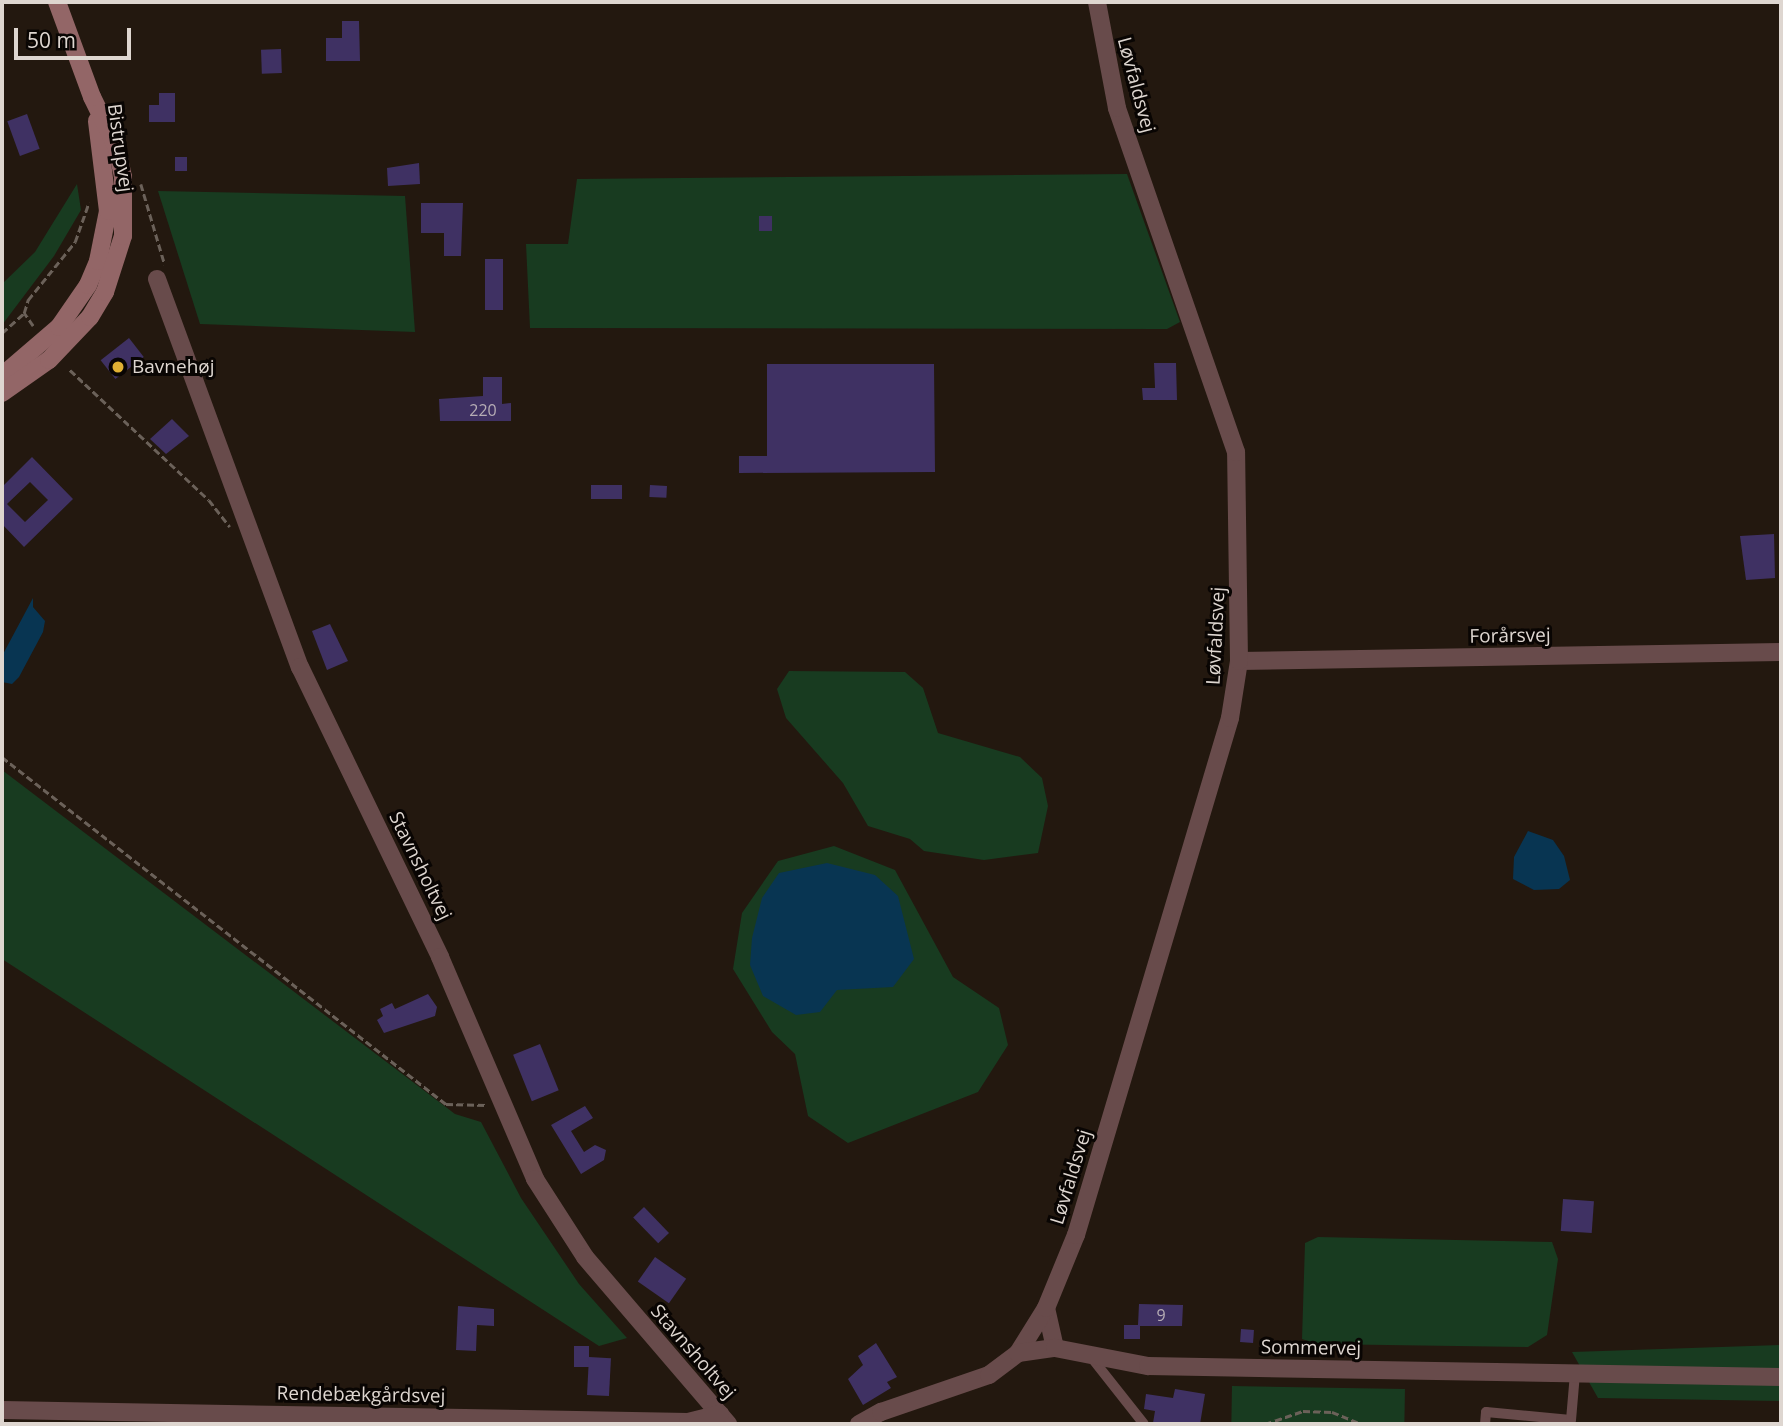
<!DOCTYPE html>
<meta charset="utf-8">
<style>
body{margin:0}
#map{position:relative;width:1783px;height:1426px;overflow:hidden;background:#23180f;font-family:"Open Sans",sans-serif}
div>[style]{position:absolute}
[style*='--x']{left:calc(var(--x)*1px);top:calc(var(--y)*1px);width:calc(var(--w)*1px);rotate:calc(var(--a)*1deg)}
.green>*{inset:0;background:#183b20;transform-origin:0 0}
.water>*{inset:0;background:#083552}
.building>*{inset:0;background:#3f3163;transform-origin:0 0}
.path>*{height:2.5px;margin-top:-1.25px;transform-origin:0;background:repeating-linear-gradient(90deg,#6b6159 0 7px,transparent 0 10.5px)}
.lane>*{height:10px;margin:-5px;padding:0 5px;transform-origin:5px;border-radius:5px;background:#684b4b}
.street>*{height:18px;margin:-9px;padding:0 9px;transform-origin:9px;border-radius:9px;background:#684b4b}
.secondary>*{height:18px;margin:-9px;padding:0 9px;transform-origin:9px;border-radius:9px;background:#936667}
.dots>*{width:19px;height:19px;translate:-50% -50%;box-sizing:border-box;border:4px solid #090503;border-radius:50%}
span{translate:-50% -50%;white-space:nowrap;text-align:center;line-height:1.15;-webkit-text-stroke:6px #090503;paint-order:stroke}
.number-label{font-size:16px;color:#b6adb5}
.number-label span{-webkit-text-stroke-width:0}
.street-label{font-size:19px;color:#ded6d0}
.poi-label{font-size:19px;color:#ded6d0}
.left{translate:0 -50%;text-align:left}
.frame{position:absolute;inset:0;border:4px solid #ded6d0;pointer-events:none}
.scale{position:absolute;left:14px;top:28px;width:117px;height:32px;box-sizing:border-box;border:4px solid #ded6d0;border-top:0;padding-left:9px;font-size:21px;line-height:24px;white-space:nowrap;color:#ded6d0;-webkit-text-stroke:5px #090503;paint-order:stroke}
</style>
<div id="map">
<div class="green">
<i style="clip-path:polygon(1127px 174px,1180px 322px,1167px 329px,530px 328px,526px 244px,568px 244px,577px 179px)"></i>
<i style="clip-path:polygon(77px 184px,81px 210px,54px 256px,2px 325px,2px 284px,35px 252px)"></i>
<i style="clip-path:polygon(158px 191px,405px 196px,415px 332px,200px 324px)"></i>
<i style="clip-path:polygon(789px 671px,905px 672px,923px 688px,938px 733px,1020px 757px,1042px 778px,1048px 806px,1038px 853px,984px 860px,924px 851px,910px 839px,868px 826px,843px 783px,786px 718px,777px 689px)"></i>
<i style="clip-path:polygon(2px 770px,455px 1114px,481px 1122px,521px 1198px,579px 1284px,627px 1338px,599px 1346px,2px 959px)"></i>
<i style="clip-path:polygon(834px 846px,895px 870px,953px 977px,999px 1008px,1008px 1045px,978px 1092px,848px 1143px,808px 1116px,795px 1054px,772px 1032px,733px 969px,742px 913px,778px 861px)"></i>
<i style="clip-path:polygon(1318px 1237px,1552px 1242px,1558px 1259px,1547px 1335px,1528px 1347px,1317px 1344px,1302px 1339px,1305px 1243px)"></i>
<i style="clip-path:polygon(1781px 1345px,1781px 1401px,1598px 1398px,1572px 1352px)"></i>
<i style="left:1232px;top:1386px;width:173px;height:39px;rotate:1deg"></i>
</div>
<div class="water">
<i style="clip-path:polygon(33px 598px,33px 607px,45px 621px,43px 632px,19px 677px,12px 684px,2px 682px,2px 656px)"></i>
<i style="clip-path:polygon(1528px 831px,1553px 840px,1564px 856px,1570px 880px,1559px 889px,1534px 890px,1513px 879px,1514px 857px)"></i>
<i style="clip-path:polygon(827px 863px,875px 875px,898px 896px,914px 959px,893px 987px,837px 990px,820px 1012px,796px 1015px,763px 996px,750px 965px,752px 938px,762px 898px,779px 873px)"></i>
</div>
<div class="building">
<i style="clip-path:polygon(342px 21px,359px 21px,360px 61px,326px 61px,326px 38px,342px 38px)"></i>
<i style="left:281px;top:49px;width:24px;height:20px;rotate:88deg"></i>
<i style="clip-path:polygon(159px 93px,175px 93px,175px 122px,149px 122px,149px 105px,159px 105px)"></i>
<i style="left:27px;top:114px;width:37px;height:21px;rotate:70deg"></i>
<i style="left:175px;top:157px;width:12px;height:14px"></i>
<i style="clip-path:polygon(419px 163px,420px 184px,388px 186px,387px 168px)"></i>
<i style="clip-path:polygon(421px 203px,463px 203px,461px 256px,444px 256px,444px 233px,421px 233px)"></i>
<i style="left:759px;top:216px;width:13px;height:15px"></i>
<i style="left:485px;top:259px;width:18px;height:51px"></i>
<i style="left:129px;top:338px;width:24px;height:36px;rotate:52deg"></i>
<i style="clip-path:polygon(1154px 363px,1176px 363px,1177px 400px,1143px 400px,1142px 388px,1155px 388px)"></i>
<i style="clip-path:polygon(767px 364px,934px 364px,935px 472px,739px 473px,739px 456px,767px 456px)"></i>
<i style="clip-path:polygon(483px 377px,502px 377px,502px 404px,511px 403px,511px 421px,440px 421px,439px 399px,483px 396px)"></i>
<i style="clip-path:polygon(172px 419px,189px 436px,166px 454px,150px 439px)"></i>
<i style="clip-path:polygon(evenodd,32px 457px,73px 499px,24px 547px,2px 524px,2px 487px,32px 457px,30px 482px,48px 500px,25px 522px,7px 504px,30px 482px)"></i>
<i style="left:622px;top:485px;width:14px;height:31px;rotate:90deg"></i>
<i style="left:650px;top:485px;width:17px;height:12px;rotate:3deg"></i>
<i style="clip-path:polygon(1774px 534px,1775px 578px,1746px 580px,1740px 536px)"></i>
<i style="clip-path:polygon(330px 624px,348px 661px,327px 670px,312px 631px)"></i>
<i style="clip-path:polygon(428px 994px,437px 1007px,435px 1016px,384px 1033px,377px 1020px,383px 1016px,380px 1009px,392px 1003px,395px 1009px)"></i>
<i style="left:540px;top:1044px;width:50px;height:29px;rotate:68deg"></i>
<i style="clip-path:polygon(585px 1106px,593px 1118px,571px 1131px,584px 1152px,595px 1145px,606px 1150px,604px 1160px,581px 1174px,551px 1125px)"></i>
<i style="left:1563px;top:1199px;width:31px;height:32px;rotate:4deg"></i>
<i style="left:644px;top:1207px;width:36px;height:15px;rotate:46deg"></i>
<i style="left:655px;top:1257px;width:38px;height:30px;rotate:35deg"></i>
<i style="clip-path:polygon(1139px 1304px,1183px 1305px,1182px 1326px,1140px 1326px,1140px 1339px,1124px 1339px,1124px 1325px,1138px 1325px)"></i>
<i style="clip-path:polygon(458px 1306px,494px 1309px,494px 1326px,477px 1325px,476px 1351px,456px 1350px)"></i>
<i style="left:1241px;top:1329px;width:13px;height:13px;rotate:4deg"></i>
<i style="clip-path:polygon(876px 1343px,897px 1377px,887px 1382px,891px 1388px,863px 1405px,848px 1379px,863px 1365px,858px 1356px)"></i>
<i style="left:574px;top:1346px;width:15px;height:21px"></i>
<i style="left:589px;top:1357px;width:22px;height:38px;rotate:3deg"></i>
<i style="clip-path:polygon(1175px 1389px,1205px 1394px,1200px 1424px,1153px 1423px,1155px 1411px,1144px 1409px,1146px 1394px,1173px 1398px)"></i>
</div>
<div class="path">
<i style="--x:141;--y:184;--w:84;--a:73.5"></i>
<i style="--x:33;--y:326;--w:16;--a:-125"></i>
<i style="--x:24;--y:313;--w:14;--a:-73"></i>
<i style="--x:28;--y:300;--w:75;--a:-51"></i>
<i style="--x:75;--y:242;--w:42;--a:-70.7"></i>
<i style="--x:2;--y:333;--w:30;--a:-42"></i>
<i style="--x:70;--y:370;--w:190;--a:43.1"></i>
<i style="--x:209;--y:500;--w:34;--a:52"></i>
<i style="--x:2;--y:757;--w:564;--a:38.01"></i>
<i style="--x:446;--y:1104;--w:40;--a:1.4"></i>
<i style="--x:1265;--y:1424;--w:40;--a:-18.9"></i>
<i style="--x:1303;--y:1411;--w:29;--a:2"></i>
<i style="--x:1332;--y:1412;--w:31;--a:22"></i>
</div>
<div class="lane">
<i style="--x:1091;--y:1357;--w:85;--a:51.7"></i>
<i style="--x:1485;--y:1424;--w:12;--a:-85"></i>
<i style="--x:1486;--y:1412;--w:85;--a:5.4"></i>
<i style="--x:1571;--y:1420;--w:47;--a:-85.1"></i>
</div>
<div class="street">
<i style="--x:157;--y:279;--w:414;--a:69.8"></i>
<i style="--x:300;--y:667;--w:322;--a:64.2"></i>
<i style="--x:440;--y:957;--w:241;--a:66.8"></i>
<i style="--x:535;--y:1179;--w:93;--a:57.3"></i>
<i style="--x:585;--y:1257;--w:220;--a:49.4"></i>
<i style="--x:1239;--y:661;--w:542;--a:-0.95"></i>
<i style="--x:1046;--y:1308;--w:41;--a:77.3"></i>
<i style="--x:1018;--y:1353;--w:53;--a:-58.1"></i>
<i style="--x:1046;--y:1308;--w:79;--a:-67.7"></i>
<i style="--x:1076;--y:1235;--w:539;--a:-73.41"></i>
<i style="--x:1230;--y:718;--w:58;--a:-81"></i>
<i style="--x:1239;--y:661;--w:209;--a:-90.8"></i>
<i style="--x:1236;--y:452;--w:364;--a:-109.1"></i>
<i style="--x:1117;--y:108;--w:108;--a:-100.7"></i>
<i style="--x:2;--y:1410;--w:686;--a:1"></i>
<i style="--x:688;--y:1422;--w:33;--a:-14"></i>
<i style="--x:859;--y:1424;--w:25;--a:-29"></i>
<i style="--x:881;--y:1412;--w:114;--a:-18.9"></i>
<i style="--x:989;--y:1375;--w:36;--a:-37"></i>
<i style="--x:1018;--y:1353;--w:37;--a:-8"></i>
<i style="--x:1055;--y:1348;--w:95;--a:11"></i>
<i style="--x:1148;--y:1366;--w:633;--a:1"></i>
</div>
<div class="secondary">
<i style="--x:2;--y:376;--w:75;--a:-40.7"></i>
<i style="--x:59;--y:327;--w:51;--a:-55.4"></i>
<i style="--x:88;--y:285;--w:26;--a:-67"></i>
<i style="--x:98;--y:261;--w:51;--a:-78.7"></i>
<i style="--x:108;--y:211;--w:91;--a:-97"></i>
<i style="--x:2;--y:393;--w:57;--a:-35.1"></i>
<i style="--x:49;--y:360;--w:59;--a:-46.4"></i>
<i style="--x:90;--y:317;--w:29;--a:-59"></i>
<i style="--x:105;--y:292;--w:59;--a:-72.2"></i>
<i style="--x:123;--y:236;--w:59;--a:-90"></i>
<i style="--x:123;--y:177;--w:30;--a:-102"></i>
<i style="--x:117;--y:148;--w:57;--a:-116.1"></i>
<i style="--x:92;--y:97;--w:101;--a:-110.2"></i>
</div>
<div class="dots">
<i style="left:118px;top:367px;background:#e0b034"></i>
</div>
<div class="number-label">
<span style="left:483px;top:410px">220</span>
<span style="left:1161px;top:1315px">9</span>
</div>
<div class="street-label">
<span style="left:1136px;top:85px;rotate:75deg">Løvfaldsvej</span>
<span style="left:120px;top:148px;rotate:82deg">Bistrupvej</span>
<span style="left:1216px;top:636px;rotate:-87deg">Løvfaldsvej</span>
<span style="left:1510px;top:636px;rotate:-1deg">Forårsvej</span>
<span style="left:420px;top:866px;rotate:64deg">Stavnsholtvej</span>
<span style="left:1071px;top:1177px;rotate:-73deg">Løvfaldsvej</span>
<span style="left:1311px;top:1348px;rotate:1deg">Sommervej</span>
<span style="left:693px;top:1352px;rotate:49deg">Stavnsholtvej</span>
<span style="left:361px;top:1395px;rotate:1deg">Rendebækgårdsvej</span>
</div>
<div class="poi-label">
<span class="left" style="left:132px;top:367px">Bavnehøj</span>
</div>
<div class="frame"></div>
<div class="scale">50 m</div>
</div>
